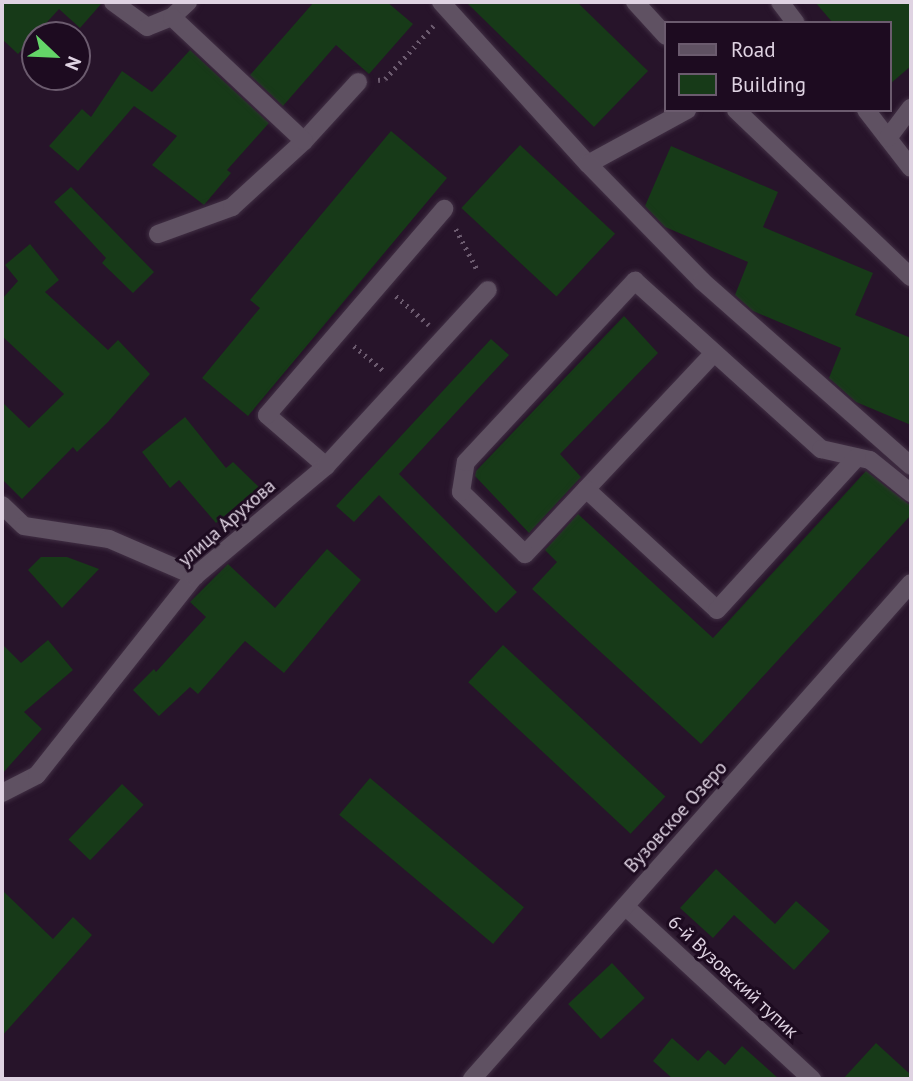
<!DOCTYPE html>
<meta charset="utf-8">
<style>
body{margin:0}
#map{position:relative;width:913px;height:1081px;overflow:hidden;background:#27142a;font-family:"PT Sans",sans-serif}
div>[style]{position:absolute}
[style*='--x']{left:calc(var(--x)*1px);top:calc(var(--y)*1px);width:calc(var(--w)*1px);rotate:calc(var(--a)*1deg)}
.building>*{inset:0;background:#173a18;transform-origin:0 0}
.path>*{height:4.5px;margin-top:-2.25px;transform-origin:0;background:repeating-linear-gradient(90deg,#6c5b6f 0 2px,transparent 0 7px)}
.roads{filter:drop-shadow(0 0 2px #412f44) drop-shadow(0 0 2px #412f44)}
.minor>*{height:18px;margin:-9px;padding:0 9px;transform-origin:9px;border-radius:9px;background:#5f5162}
span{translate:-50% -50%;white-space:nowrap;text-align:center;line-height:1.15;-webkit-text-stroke:6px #1d0b20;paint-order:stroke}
.street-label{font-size:19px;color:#dfd3e2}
.frame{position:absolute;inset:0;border:4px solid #dfd3e2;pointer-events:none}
.legend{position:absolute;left:664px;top:21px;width:228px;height:91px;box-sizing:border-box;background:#1d0b20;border:2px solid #6b5b6e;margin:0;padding:9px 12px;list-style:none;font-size:21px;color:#dfd3e2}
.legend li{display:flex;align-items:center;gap:14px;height:35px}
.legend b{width:35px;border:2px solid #6b5b6e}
.north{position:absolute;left:21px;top:21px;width:70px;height:70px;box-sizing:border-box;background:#1d0b20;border:2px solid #6b5b6e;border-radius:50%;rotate:113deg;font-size:19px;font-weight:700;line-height:28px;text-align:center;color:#dfd3e2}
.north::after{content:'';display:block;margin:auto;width:24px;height:32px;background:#64d468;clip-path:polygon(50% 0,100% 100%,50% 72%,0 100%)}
</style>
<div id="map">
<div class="building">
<i style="clip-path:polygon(2px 2px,102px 2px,102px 3px,80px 28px,59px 9px,18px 54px,2px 39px)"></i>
<i style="clip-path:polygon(314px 2px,387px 2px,413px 24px,369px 74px,336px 45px,283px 106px,250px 75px)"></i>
<i style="clip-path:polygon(466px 2px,577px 2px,648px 71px,594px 127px)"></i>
<i style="clip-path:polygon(815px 2px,911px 2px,911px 66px,890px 84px,890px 23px,833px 23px)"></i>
<i style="clip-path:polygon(190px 50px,269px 123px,227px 170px,231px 173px,204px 205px,152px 165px,177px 136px,134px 106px,78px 171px,49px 146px,82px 109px,91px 117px,122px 71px,152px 92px)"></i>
<i style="clip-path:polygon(391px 131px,447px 178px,248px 416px,202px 378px,260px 308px,250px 300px)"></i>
<i style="left:520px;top:145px;width:130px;height:86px;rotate:43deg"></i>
<i style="clip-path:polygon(671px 146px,778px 192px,763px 227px,873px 273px,855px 315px,911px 338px,911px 425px,856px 402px,829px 378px,841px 348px,753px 311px,735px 295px,748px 262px,665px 227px,645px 206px)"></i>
<i style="clip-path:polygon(71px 187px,154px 272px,133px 293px,102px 263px,106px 258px,54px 202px)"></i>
<i style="clip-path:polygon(30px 244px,59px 280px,45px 292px,108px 350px,118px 340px,150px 374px,108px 422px,77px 452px,73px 447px,22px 499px,2px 479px,2px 402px,29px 428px,64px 394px,2px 336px,2px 299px,18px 281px,5px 265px)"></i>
<i style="clip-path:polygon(624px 316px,658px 353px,560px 454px,581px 477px,529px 533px,475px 476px,476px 471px)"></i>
<i style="clip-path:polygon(491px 339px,509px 355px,399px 474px,517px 592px,496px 613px,379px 495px,354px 522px,336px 506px)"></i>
<i style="clip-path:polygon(185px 417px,226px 468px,233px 462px,260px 488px,216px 523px,179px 480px,170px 488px,142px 452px)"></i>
<i style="clip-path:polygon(866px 471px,911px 506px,911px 515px,701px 744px,532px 589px,557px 562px,545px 550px,578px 514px,713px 638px)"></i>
<i style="clip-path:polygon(327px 549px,361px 580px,284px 673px,245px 641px,198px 694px,190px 687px,159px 716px,133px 690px,154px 669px,156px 672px,206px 617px,190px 602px,228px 564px,275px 608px)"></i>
<i style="clip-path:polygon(41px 557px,67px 557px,99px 569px,62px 608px,28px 570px)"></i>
<i style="clip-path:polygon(48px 640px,73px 670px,24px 712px,42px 729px,2px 774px,2px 644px,21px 663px)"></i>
<i style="left:503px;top:645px;width:222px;height:51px;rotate:43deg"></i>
<i style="left:370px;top:778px;width:201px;height:48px;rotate:40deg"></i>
<i style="left:122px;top:784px;width:30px;height:77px;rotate:44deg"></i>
<i style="clip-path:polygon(716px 869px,775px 924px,796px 901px,830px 931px,794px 970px,734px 915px,713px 938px,680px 908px)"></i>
<i style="clip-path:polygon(2px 890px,53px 939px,73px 917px,92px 935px,2px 1036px)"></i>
<i style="left:612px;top:963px;width:48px;height:60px;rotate:47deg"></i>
<i style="clip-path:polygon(672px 1038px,698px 1061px,708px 1050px,725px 1065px,742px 1046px,779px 1079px,673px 1079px,653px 1061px)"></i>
<i style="clip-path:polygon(876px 1043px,911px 1075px,911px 1079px,843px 1079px)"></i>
</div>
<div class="path">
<i style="--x:378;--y:80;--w:7;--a:-8"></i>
<i style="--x:385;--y:79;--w:72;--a:-47.8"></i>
<i style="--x:456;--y:229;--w:47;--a:62.4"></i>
<i style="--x:396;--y:296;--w:44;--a:41.3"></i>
<i style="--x:354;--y:346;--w:40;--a:40"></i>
</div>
<div class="roads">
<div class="minor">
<i style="--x:113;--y:2;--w:42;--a:36.3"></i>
<i style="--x:147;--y:27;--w:27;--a:-22"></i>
<i style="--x:172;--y:17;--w:22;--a:-43"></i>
<i style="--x:441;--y:2;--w:219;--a:47.8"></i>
<i style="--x:588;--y:164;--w:113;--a:-28.6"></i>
<i style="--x:635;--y:2;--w:46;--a:47.6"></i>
<i style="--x:780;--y:2;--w:26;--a:53"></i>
<i style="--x:736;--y:110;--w:242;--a:43.7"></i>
<i style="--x:866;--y:110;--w:73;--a:52.2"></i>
<i style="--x:888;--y:138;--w:38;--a:-53"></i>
<i style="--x:304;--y:141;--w:80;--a:-47.5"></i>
<i style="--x:588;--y:164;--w:163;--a:45.7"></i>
<i style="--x:702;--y:281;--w:279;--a:41.5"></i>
<i style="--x:158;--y:234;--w:79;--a:-20"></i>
<i style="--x:232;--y:207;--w:98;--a:-42.5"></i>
<i style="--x:304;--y:141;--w:181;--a:-136.8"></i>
<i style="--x:714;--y:353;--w:276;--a:133.2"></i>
<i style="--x:525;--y:554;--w:89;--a:-135.9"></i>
<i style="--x:461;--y:492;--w:30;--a:-81"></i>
<i style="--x:466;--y:462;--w:248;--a:-47"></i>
<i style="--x:635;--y:281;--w:251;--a:42.1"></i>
<i style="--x:821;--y:449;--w:50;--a:12.7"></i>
<i style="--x:870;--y:460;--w:53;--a:38.8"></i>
<i style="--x:326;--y:466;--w:78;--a:-139.2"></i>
<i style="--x:267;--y:415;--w:272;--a:-49.3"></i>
<i style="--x:586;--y:489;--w:178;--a:42.7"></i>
<i style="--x:717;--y:610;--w:207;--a:-47.5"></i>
<i style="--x:2;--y:505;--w:30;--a:44"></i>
<i style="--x:24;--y:526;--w:86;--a:8.7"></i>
<i style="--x:109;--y:539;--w:94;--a:23.3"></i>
<i style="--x:2;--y:793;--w:39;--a:-27"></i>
<i style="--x:37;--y:775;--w:254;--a:-51.6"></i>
<i style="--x:195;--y:576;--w:171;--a:-40"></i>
<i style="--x:326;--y:466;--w:239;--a:-47.4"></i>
<i style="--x:625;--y:906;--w:255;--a:42.8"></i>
<i style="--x:472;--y:1079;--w:662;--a:-48.49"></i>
</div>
</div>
<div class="street-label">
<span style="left:227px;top:523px;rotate:-41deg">улица Арухова</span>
<span style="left:676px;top:817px;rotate:-48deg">Вузовское Озеро</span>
<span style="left:733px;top:977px;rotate:43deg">6-й Вузовский тупик</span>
</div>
<div class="frame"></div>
<ul class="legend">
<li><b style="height:9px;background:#5f5162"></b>Road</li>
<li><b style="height:19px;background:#173a18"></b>Building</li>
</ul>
<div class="north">N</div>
</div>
